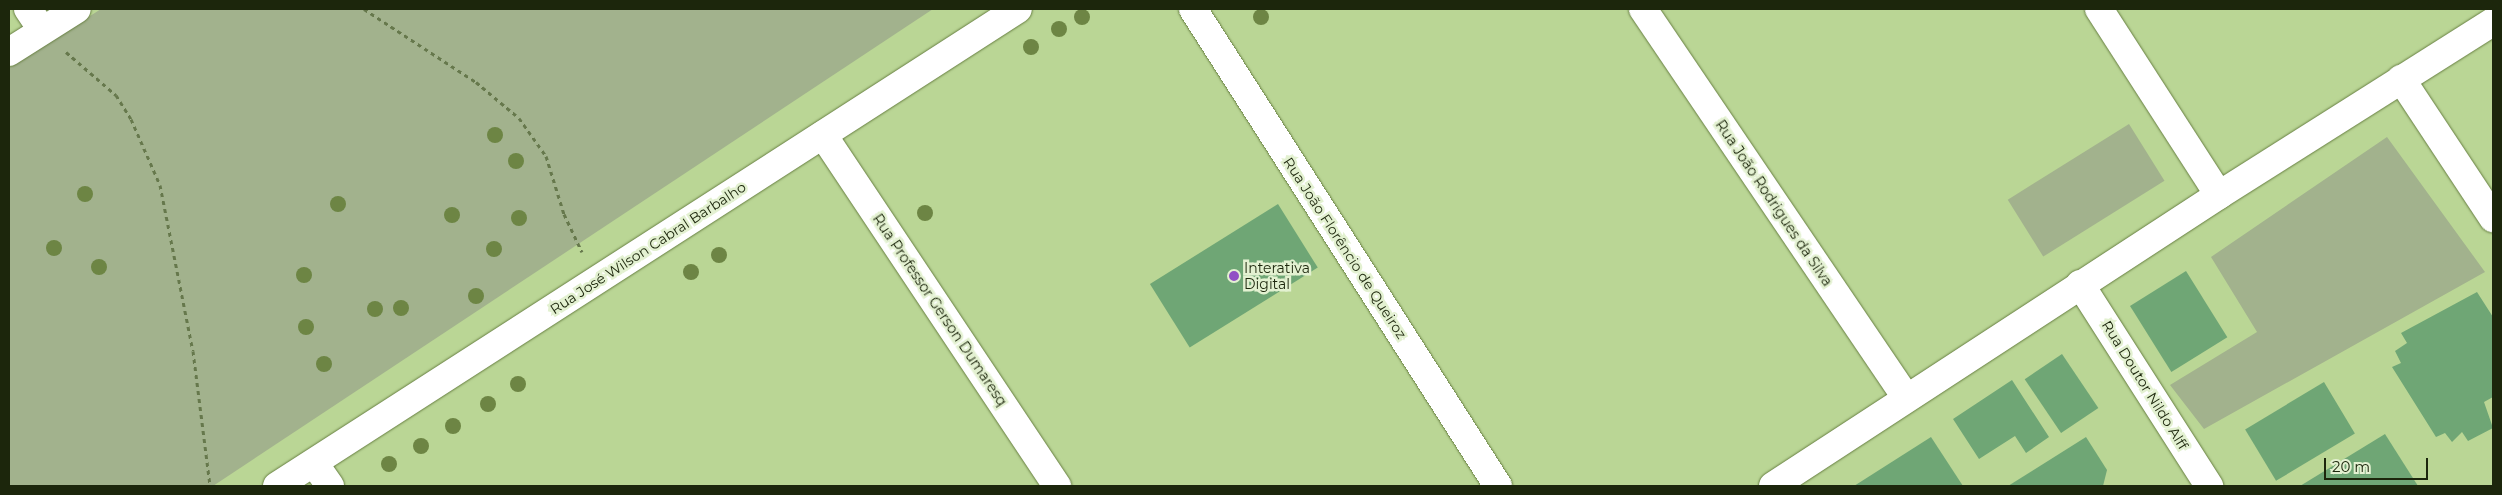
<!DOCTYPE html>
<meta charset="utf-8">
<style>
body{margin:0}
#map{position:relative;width:2502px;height:495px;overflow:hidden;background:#bad695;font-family:Montserrat,sans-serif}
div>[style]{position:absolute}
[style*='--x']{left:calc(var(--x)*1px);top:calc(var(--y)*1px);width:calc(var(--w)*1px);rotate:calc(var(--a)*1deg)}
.green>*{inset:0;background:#a2b28d;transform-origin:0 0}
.building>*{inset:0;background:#6fa675;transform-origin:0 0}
.path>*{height:3px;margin-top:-1.5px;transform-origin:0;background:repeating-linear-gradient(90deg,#66784c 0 4px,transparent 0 8px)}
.roads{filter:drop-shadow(0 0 1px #677f42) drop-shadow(0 0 1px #677f42)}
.minor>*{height:28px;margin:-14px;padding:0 14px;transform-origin:14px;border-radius:14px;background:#fff}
.trees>*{width:16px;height:16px;margin:-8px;border-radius:50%;background:#6d8544}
.dots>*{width:14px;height:14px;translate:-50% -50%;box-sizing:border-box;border:2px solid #e3f1d1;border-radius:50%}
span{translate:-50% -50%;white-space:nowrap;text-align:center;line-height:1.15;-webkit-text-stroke:5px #e3f1d1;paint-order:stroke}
.street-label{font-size:14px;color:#1c260c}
.poi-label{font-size:14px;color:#1c260c}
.left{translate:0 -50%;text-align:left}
.frame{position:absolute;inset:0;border:10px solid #1c260c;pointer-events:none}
.scale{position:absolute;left:2324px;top:458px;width:104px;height:22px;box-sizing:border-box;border:2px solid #1c260c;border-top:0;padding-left:6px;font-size:15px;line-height:18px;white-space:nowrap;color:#1c260c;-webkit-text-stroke:4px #e3f1d1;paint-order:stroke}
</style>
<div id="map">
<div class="green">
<i style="clip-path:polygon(101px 9px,933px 9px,213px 486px,9px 486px,9px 68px)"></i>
<i style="left:2129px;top:124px;width:67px;height:143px;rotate:58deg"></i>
<i style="clip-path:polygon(2387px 137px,2485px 272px,2204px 429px,2170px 385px,2257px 332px,2211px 257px)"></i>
</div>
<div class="building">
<i style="left:1278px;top:204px;width:75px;height:151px;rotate:58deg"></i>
<i style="left:2186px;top:271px;width:78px;height:66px;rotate:58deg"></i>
<i style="clip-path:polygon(2477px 292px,2493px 317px,2493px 397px,2484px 402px,2493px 428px,2468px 441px,2462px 432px,2452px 442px,2445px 433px,2436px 437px,2392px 367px,2401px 363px,2395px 351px,2407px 343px,2401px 333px)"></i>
<i style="left:2062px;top:354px;width:65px;height:45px;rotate:56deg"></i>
<i style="clip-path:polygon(2012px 380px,2049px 437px,2026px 453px,2015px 436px,1979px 459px,1953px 419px)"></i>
<i style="left:2324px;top:382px;width:60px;height:92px;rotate:59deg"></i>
<i style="clip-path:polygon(2385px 434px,2418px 486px,2300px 486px)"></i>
<i style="clip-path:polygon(1931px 437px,1963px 486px,1854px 486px)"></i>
<i style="clip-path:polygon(2086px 437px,2107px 470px,2103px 486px,2008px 486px)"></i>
</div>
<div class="path">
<i style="--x:364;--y:9;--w:134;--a:33.1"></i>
<i style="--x:476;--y:82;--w:56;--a:39.9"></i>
<i style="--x:519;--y:118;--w:47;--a:54.6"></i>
<i style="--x:546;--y:156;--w:61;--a:72.8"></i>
<i style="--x:564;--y:214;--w:42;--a:64.7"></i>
<i style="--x:66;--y:52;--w:66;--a:40.7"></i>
<i style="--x:116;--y:95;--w:28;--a:58"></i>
<i style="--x:131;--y:119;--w:72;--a:66.3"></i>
<i style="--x:160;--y:185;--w:169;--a:78.8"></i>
<i style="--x:193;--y:351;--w:136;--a:82.8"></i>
</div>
<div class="roads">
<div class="minor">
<i style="--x:28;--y:9;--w:25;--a:56"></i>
<i style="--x:1193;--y:9;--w:566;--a:57.4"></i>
<i style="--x:1643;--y:9;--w:469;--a:55.9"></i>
<i style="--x:2099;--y:9;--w:221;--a:57.2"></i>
<i style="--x:9;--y:52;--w:80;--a:-32.3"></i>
<i style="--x:2401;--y:79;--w:167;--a:56.5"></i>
<i style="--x:823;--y:135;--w:422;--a:56.3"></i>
<i style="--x:2080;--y:284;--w:240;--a:57.4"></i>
<i style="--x:314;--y:463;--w:28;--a:55"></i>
<i style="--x:277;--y:486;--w:881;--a:-32.77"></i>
<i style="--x:1773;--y:486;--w:533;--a:-33.12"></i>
<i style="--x:2219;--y:195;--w:324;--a:-32.3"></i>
</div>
</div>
<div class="trees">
<i style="left:1082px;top:17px"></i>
<i style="left:1261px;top:17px"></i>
<i style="left:1059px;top:29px"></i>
<i style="left:1031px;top:47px"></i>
<i style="left:495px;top:135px"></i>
<i style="left:516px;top:161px"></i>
<i style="left:85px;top:194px"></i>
<i style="left:338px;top:204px"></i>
<i style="left:925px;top:213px"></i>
<i style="left:452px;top:215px"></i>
<i style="left:519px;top:218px"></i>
<i style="left:54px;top:248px"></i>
<i style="left:494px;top:249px"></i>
<i style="left:719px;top:255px"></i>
<i style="left:99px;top:267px"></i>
<i style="left:691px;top:272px"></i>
<i style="left:304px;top:275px"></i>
<i style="left:476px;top:296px"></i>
<i style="left:401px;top:308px"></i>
<i style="left:375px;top:309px"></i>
<i style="left:306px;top:327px"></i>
<i style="left:324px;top:364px"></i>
<i style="left:518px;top:384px"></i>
<i style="left:488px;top:404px"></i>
<i style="left:453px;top:426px"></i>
<i style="left:421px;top:446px"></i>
<i style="left:389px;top:464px"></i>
</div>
<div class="dots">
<i style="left:1234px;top:276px;background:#9150c5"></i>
</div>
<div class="street-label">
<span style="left:1774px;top:203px;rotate:56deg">Rua João Rodrigues da Silva</span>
<span style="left:648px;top:248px;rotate:-33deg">Rua José Wilson Cabral Barbalho</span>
<span style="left:1345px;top:248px;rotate:57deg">Rua João Florêncio de Queiroz</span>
<span style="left:940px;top:310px;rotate:56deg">Rua Professor Gerson Dumaresq</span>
<span style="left:2145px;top:385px;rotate:58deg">Rua Doutor Nildo Alff</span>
</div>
<div class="poi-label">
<span class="left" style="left:1244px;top:276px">Interativa<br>Digital</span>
</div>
<div class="frame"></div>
<div class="scale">20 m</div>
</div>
